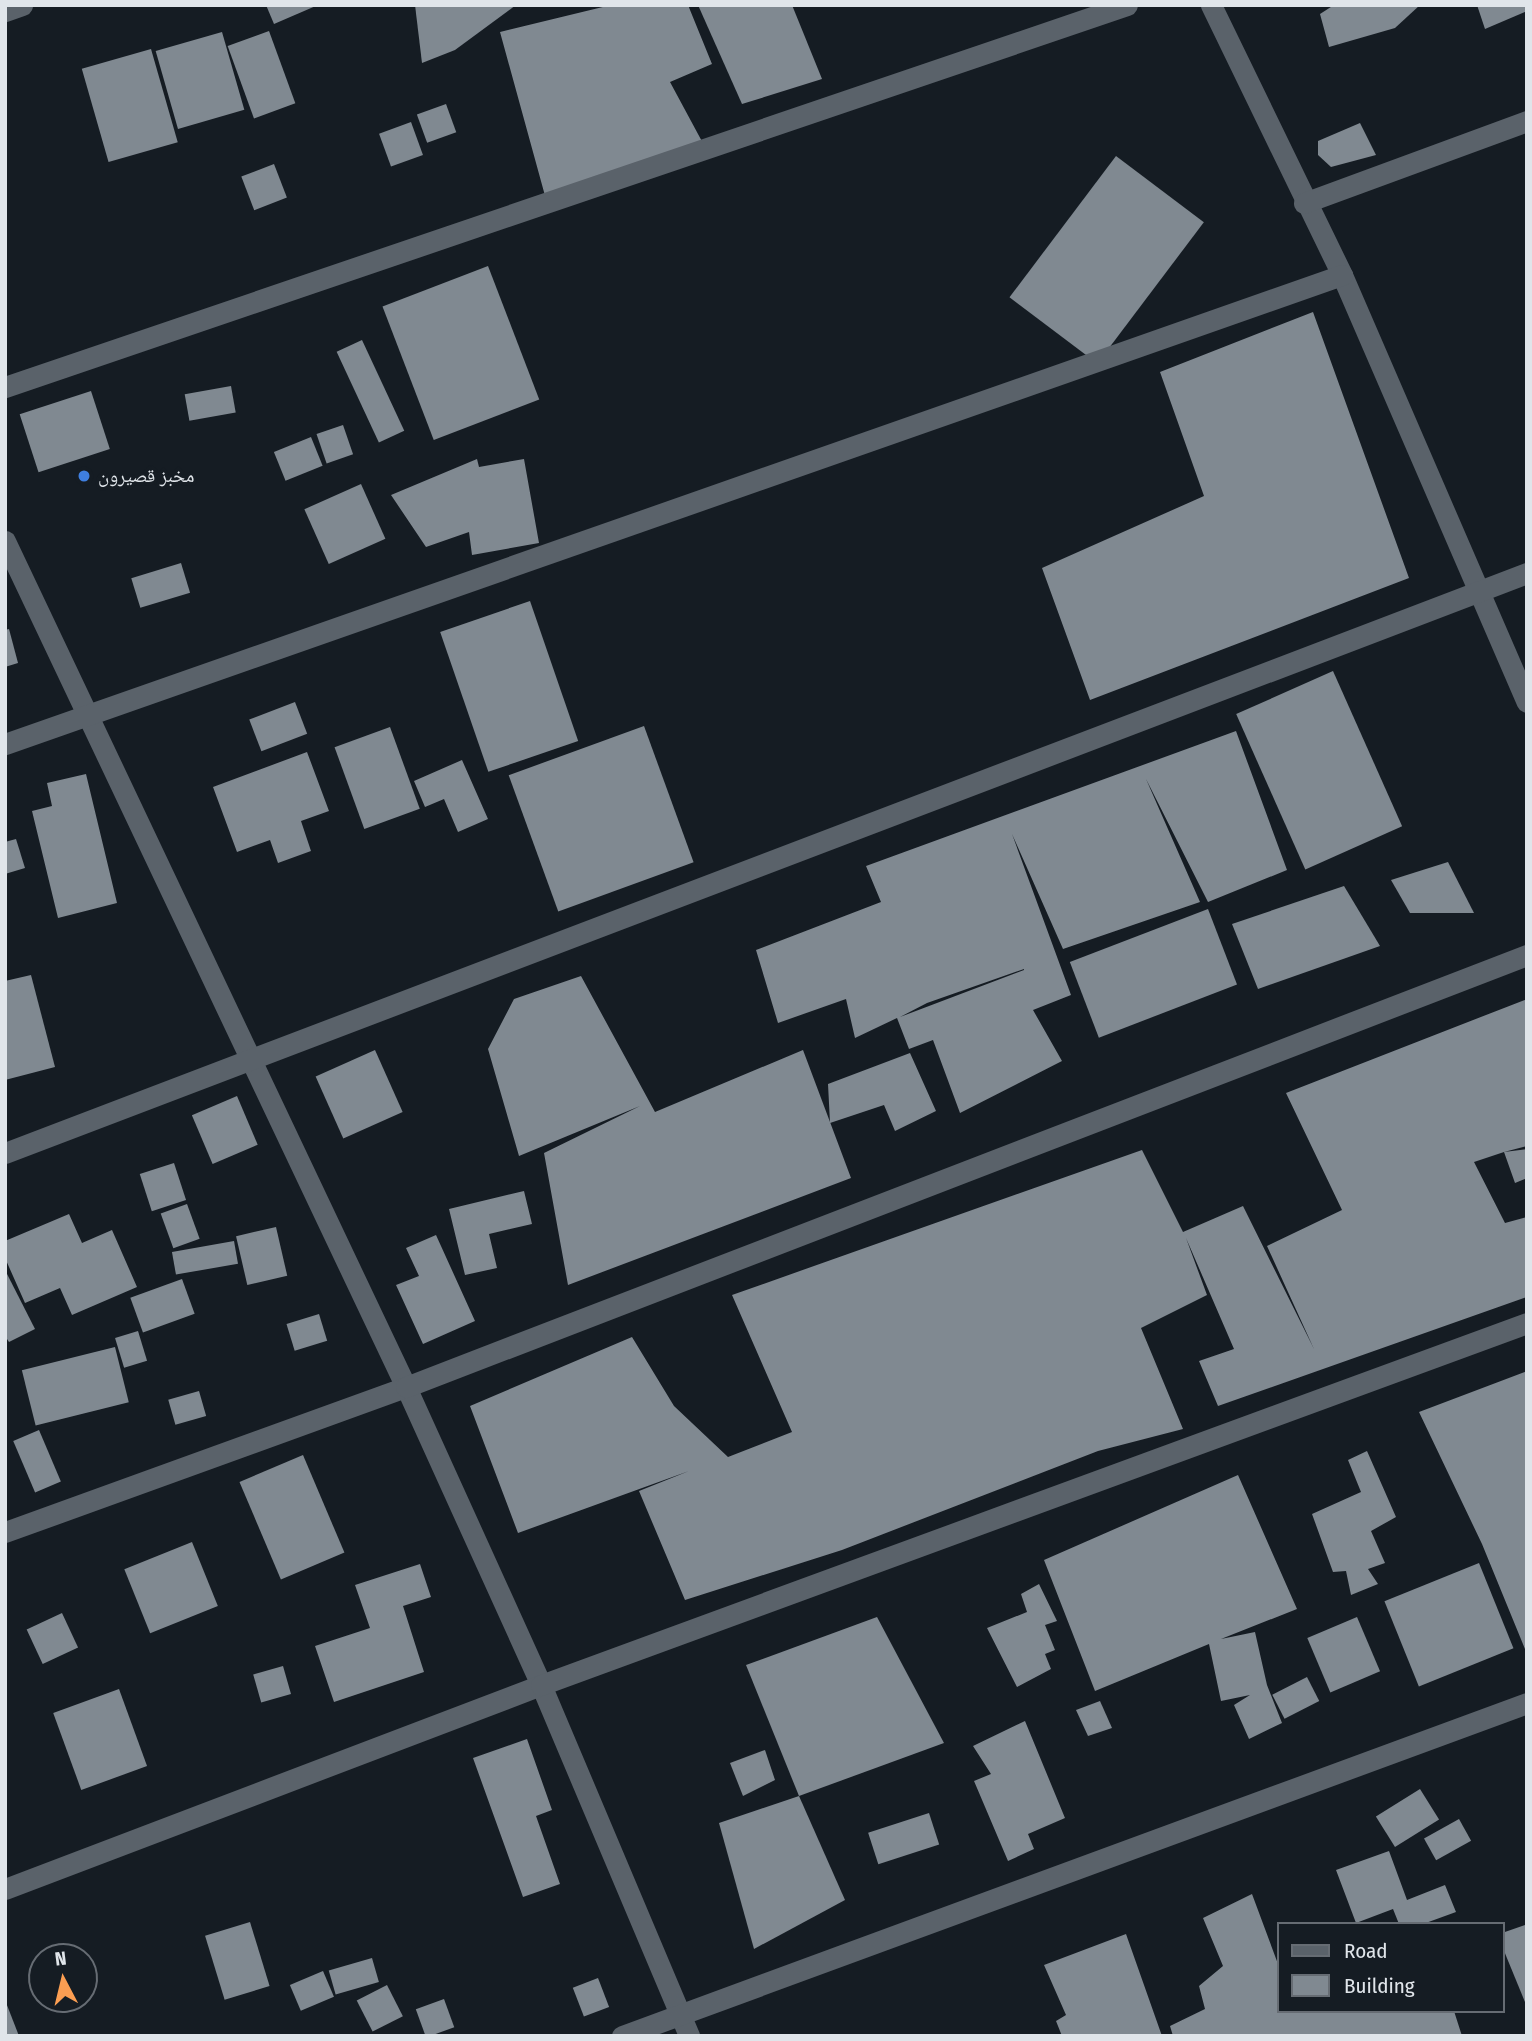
<!DOCTYPE html>
<meta charset="utf-8">
<style>
body{margin:0}
#map{position:relative;width:1532px;height:2041px;overflow:hidden;background:#151c23;font-family:"Fira Sans Condensed","Noto Naskh Arabic",sans-serif}
div>[style]{position:absolute}
[style*='--x']{left:calc(var(--x)*1px);top:calc(var(--y)*1px);width:calc(var(--w)*1px);rotate:calc(var(--a)*1deg)}
.building>*{inset:0;background:#808991;transform-origin:0 0}
.street>*{height:21px;margin:-10.5px;padding:0 10.5px;transform-origin:10.5px;border-radius:10.5px;background:#5a626a}
.dots>*{width:19px;height:19px;translate:-50% -50%;box-sizing:border-box;border:4px solid #151c23;border-radius:50%}
span{translate:-50% -50%;white-space:nowrap;text-align:center;line-height:1.15;-webkit-text-stroke:7px #151c23;paint-order:stroke}
.poi-label{font-size:19px;color:#e0e5ea}
.left{translate:0 -50%;text-align:left}
.frame{position:absolute;inset:0;border:7px solid #e0e5ea;pointer-events:none}
.legend{position:absolute;left:1277px;top:1922px;width:228px;height:91px;box-sizing:border-box;background:#151c23;border:2px solid #666c73;margin:0;padding:9px 12px;list-style:none;font-size:21px;color:#e0e5ea}
.legend li{display:flex;align-items:center;gap:14px;height:35px}
.legend b{width:35px;border:2px solid #666c73}
.north{position:absolute;left:28px;top:1943px;width:70px;height:70px;box-sizing:border-box;background:#151c23;border:2px solid #666c73;border-radius:50%;rotate:353deg;font-size:19px;font-weight:700;line-height:28px;text-align:center;color:#e0e5ea}
.north::after{content:'';display:block;margin:auto;width:24px;height:32px;background:#fb9e52;clip-path:polygon(50% 0,100% 100%,50% 72%,0 100%)}
</style>
<div id="map">
<div class="building">
<i style="clip-path:polygon(266px 5px,318px 5px,274px 24px)"></i>
<i style="clip-path:polygon(415px 5px,516px 5px,455px 50px,422px 63px)"></i>
<i style="clip-path:polygon(611px 5px,688px 5px,712px 64px,670px 82px,705px 147px,547px 203px,500px 32px)"></i>
<i style="clip-path:polygon(698px 5px,792px 5px,822px 79px,742px 104px)"></i>
<i style="clip-path:polygon(1334px 5px,1420px 5px,1395px 28px,1329px 47px,1320px 14px)"></i>
<i style="clip-path:polygon(1477px 5px,1527px 5px,1527px 11px,1485px 29px)"></i>
<i style="left:269px;top:31px;width:77px;height:44px;rotate:70deg"></i>
<i style="left:222px;top:32px;width:81px;height:69px;rotate:74deg"></i>
<i style="left:151px;top:49px;width:97px;height:72px;rotate:74deg"></i>
<i style="left:446px;top:104px;width:30px;height:31px;rotate:70deg"></i>
<i style="left:411px;top:122px;width:35px;height:34px;rotate:70deg"></i>
<i style="clip-path:polygon(1360px 123px,1376px 155px,1331px 167px,1318px 155px,1318px 141px)"></i>
<i style="left:1116px;top:156px;width:110px;height:177px;rotate:37deg"></i>
<i style="left:274px;top:164px;width:36px;height:35px;rotate:69deg"></i>
<i style="left:488px;top:266px;width:143px;height:113px;rotate:69deg"></i>
<i style="clip-path:polygon(1313px 312px,1409px 578px,1090px 700px,1042px 568px,1204px 496px,1160px 372px)"></i>
<i style="left:362px;top:340px;width:100px;height:28px;rotate:65deg"></i>
<i style="left:231px;top:386px;width:27px;height:47px;rotate:80deg"></i>
<i style="left:91px;top:391px;width:61px;height:75px;rotate:72deg"></i>
<i style="left:343px;top:425px;width:31px;height:28px;rotate:71deg"></i>
<i style="left:311px;top:437px;width:31px;height:40px;rotate:68deg"></i>
<i style="clip-path:polygon(477px 459px,479px 467px,524px 459px,539px 543px,472px 555px,469px 532px,426px 547px,391px 495px)"></i>
<i style="left:361px;top:484px;width:60px;height:62px;rotate:66deg"></i>
<i style="left:181px;top:563px;width:31px;height:52px;rotate:73deg"></i>
<i style="left:530px;top:601px;width:148px;height:95px;rotate:71deg"></i>
<i style="clip-path:polygon(9px 629px,18px 663px,5px 667px,5px 630px)"></i>
<i style="left:1333px;top:671px;width:170px;height:106px;rotate:66deg"></i>
<i style="left:295px;top:702px;width:34px;height:49px;rotate:69deg"></i>
<i style="left:644px;top:726px;width:145px;height:144px;rotate:70deg"></i>
<i style="left:390px;top:727px;width:87px;height:59px;rotate:70deg"></i>
<i style="clip-path:polygon(evenodd,1236px 731px,1287px 870px,1208px 902px,1146px 779px,1200px 902px,1063px 949px,1012px 834px,1071px 995px,1033px 1010px,1062px 1061px,960px 1113px,933px 1040px,909px 1049px,897px 1018px,855px 1038px,846px 999px,778px 1023px,756px 950px,881px 902px,866px 866px,1236px 731px,1024px 969px,1024px 970px,900px 1017px,927px 1003px,1024px 969px)"></i>
<i style="clip-path:polygon(307px 752px,329px 811px,301px 821px,311px 851px,278px 863px,270px 840px,237px 852px,213px 787px)"></i>
<i style="clip-path:polygon(462px 760px,488px 819px,458px 832px,444px 799px,425px 807px,414px 781px)"></i>
<i style="clip-path:polygon(86px 774px,117px 903px,58px 918px,32px 811px,52px 806px,47px 783px)"></i>
<i style="clip-path:polygon(16px 839px,25px 868px,5px 874px,5px 842px)"></i>
<i style="clip-path:polygon(1448px 862px,1474px 913px,1410px 913px,1391px 880px)"></i>
<i style="clip-path:polygon(1344px 886px,1380px 946px,1258px 989px,1232px 924px)"></i>
<i style="left:1208px;top:909px;width:81px;height:148px;rotate:69deg"></i>
<i style="clip-path:polygon(31px 975px,55px 1067px,5px 1080px,5px 981px)"></i>
<i style="clip-path:polygon(581px 976px,655px 1112px,803px 1050px,851px 1178px,568px 1285px,544px 1153px,640px 1106px,519px 1156px,488px 1049px,514px 999px)"></i>
<i style="clip-path:polygon(1527px 999px,1527px 1146px,1504px 1152px,1527px 1149px,1527px 1178px,1515px 1183px,1504px 1152px,1474px 1162px,1505px 1223px,1527px 1217px,1527px 1297px,1218px 1406px,1199px 1361px,1234px 1349px,1186px 1238px,1207px 1295px,1141px 1328px,1183px 1429px,1098px 1451px,842px 1550px,685px 1600px,639px 1491px,689px 1471px,518px 1533px,470px 1406px,632px 1337px,674px 1406px,728px 1457px,792px 1432px,732px 1295px,1142px 1150px,1183px 1232px,1243px 1206px,1314px 1349px,1267px 1246px,1342px 1210px,1286px 1093px)"></i>
<i style="left:375px;top:1050px;width:68px;height:65px;rotate:66deg"></i>
<i style="clip-path:polygon(910px 1053px,936px 1111px,895px 1131px,884px 1105px,830px 1123px,828px 1084px)"></i>
<i style="left:237px;top:1096px;width:53px;height:49px;rotate:67deg"></i>
<i style="left:174px;top:1163px;width:39px;height:36px;rotate:72deg"></i>
<i style="clip-path:polygon(524px 1191px,532px 1224px,489px 1234px,497px 1268px,465px 1275px,449px 1209px)"></i>
<i style="left:187px;top:1204px;width:37px;height:28px;rotate:70deg"></i>
<i style="clip-path:polygon(69px 1214px,82px 1243px,112px 1230px,137px 1287px,72px 1315px,60px 1288px,25px 1303px,5px 1258px,5px 1241px)"></i>
<i style="left:276px;top:1227px;width:50px;height:41px;rotate:77deg"></i>
<i style="clip-path:polygon(436px 1235px,475px 1321px,423px 1344px,396px 1285px,419px 1276px,406px 1248px)"></i>
<i style="left:234px;top:1241px;width:23px;height:63px;rotate:80deg"></i>
<i style="clip-path:polygon(5px 1270px,35px 1329px,9px 1342px,5px 1336px)"></i>
<i style="left:182px;top:1279px;width:37px;height:55px;rotate:70deg"></i>
<i style="left:319px;top:1314px;width:28px;height:34px;rotate:73deg"></i>
<i style="left:138px;top:1331px;width:31px;height:24px;rotate:73deg"></i>
<i style="left:115px;top:1347px;width:57px;height:96px;rotate:76deg"></i>
<i style="clip-path:polygon(1527px 1371px,1527px 1654px,1482px 1544px,1419px 1412px)"></i>
<i style="left:199px;top:1391px;width:26px;height:32px;rotate:74deg"></i>
<i style="left:39px;top:1430px;width:56px;height:28px;rotate:67deg"></i>
<i style="clip-path:polygon(1367px 1451px,1396px 1517px,1371px 1531px,1385px 1563px,1368px 1569px,1378px 1584px,1351px 1595px,1346px 1571px,1333px 1572px,1312px 1514px,1361px 1492px,1348px 1460px)"></i>
<i style="left:303px;top:1455px;width:106px;height:69px;rotate:67deg"></i>
<i style="clip-path:polygon(1238px 1475px,1297px 1609px,1221px 1639px,1255px 1632px,1267px 1685px,1282px 1723px,1249px 1739px,1234px 1705px,1250px 1695px,1221px 1701px,1209px 1644px,1095px 1691px,1044px 1560px)"></i>
<i style="left:192px;top:1542px;width:69px;height:73px;rotate:68deg"></i>
<i style="left:1479px;top:1563px;width:92px;height:102px;rotate:68deg"></i>
<i style="clip-path:polygon(420px 1564px,431px 1597px,403px 1606px,424px 1672px,334px 1702px,315px 1646px,370px 1628px,355px 1585px)"></i>
<i style="clip-path:polygon(1039px 1584px,1057px 1621px,1045px 1625px,1055px 1650px,1045px 1654px,1051px 1669px,1017px 1687px,987px 1628px,1027px 1612px,1021px 1594px)"></i>
<i style="left:62px;top:1613px;width:38px;height:39px;rotate:65deg"></i>
<i style="clip-path:polygon(877px 1617px,944px 1743px,799px 1796px,746px 1665px)"></i>
<i style="left:1357px;top:1617px;width:59px;height:54px;rotate:67deg"></i>
<i style="left:283px;top:1666px;width:29px;height:31px;rotate:74deg"></i>
<i style="left:1307px;top:1677px;width:27px;height:39px;rotate:63deg"></i>
<i style="left:119px;top:1689px;width:82px;height:70px;rotate:70deg"></i>
<i style="clip-path:polygon(1100px 1701px,1112px 1728px,1088px 1736px,1076px 1710px)"></i>
<i style="clip-path:polygon(1025px 1721px,1065px 1818px,1028px 1834px,1034px 1849px,1008px 1861px,974px 1781px,991px 1774px,973px 1746px)"></i>
<i style="clip-path:polygon(527px 1739px,552px 1810px,536px 1816px,560px 1884px,523px 1897px,473px 1758px)"></i>
<i style="clip-path:polygon(765px 1750px,775px 1780px,743px 1796px,730px 1763px)"></i>
<i style="left:1420px;top:1789px;width:36px;height:52px;rotate:58deg"></i>
<i style="clip-path:polygon(799px 1796px,845px 1900px,754px 1949px,719px 1823px)"></i>
<i style="left:929px;top:1813px;width:33px;height:64px;rotate:72deg"></i>
<i style="left:1459px;top:1819px;width:25px;height:40px;rotate:61deg"></i>
<i style="clip-path:polygon(1389px 1851px,1407px 1900px,1445px 1885px,1456px 1912px,1423px 1924px,1399px 1924px,1393px 1909px,1356px 1923px,1336px 1870px)"></i>
<i style="clip-path:polygon(1252px 1894px,1278px 1964px,1278px 2011px,1454px 2011px,1462px 2036px,1173px 2036px,1170px 2026px,1205px 2009px,1199px 1986px,1223px 1966px,1203px 1918px)"></i>
<i style="left:250px;top:1922px;width:67px;height:47px;rotate:73deg"></i>
<i style="clip-path:polygon(1525px 1925px,1527px 1929px,1527px 2007px,1502px 1946px,1502px 1933px)"></i>
<i style="clip-path:polygon(1126px 1934px,1162px 2036px,1062px 2036px,1056px 2021px,1066px 2015px,1044px 1965px)"></i>
<i style="left:372px;top:1958px;width:25px;height:45px;rotate:74deg"></i>
<i style="left:323px;top:1971px;width:28px;height:36px;rotate:67deg"></i>
<i style="left:598px;top:1978px;width:31px;height:27px;rotate:69deg"></i>
<i style="left:387px;top:1985px;width:35px;height:34px;rotate:63deg"></i>
<i style="left:444px;top:1999px;width:30px;height:30px;rotate:70deg"></i>
<i style="clip-path:polygon(5px 2000px,19px 2036px,5px 2036px)"></i>
</div>
<div class="street">
<i style="--x:1211;--y:5;--w:300;--a:64.1"></i>
<i style="--x:1342;--y:275;--w:465;--a:66.6"></i>
<i style="--x:5;--y:11;--w:18;--a:-19"></i>
<i style="--x:1304;--y:203;--w:238;--a:-20.2"></i>
<i style="--x:5;--y:387;--w:1185;--a:-18.8"></i>
<i style="--x:5;--y:541;--w:936;--a:64.64"></i>
<i style="--x:406;--y:1387;--w:327;--a:65.6"></i>
<i style="--x:541;--y:1685;--w:381;--a:67.1"></i>
<i style="--x:5;--y:744;--w:1417;--a:-19.33"></i>
<i style="--x:5;--y:1153;--w:1629;--a:-20.86"></i>
<i style="--x:5;--y:1532;--w:426;--a:-19.9"></i>
<i style="--x:406;--y:1387;--w:1201;--a:-21.08"></i>
<i style="--x:5;--y:1889;--w:574;--a:-20.84"></i>
<i style="--x:541;--y:1685;--w:1050;--a:-20.16"></i>
<i style="--x:622;--y:2036;--w:964;--a:-20.2"></i>
</div>
<div class="dots">
<i style="left:84px;top:476px;background:#3f7fe0"></i>
</div>
<div class="poi-label">
<span class="left" style="left:98px;top:476px">مخبز قصيرون</span>
</div>
<div class="frame"></div>
<ul class="legend">
<li><b style="height:9px;background:#5a626a"></b>Road</li>
<li><b style="height:19px;background:#808991"></b>Building</li>
</ul>
<div class="north">N</div>
</div>
